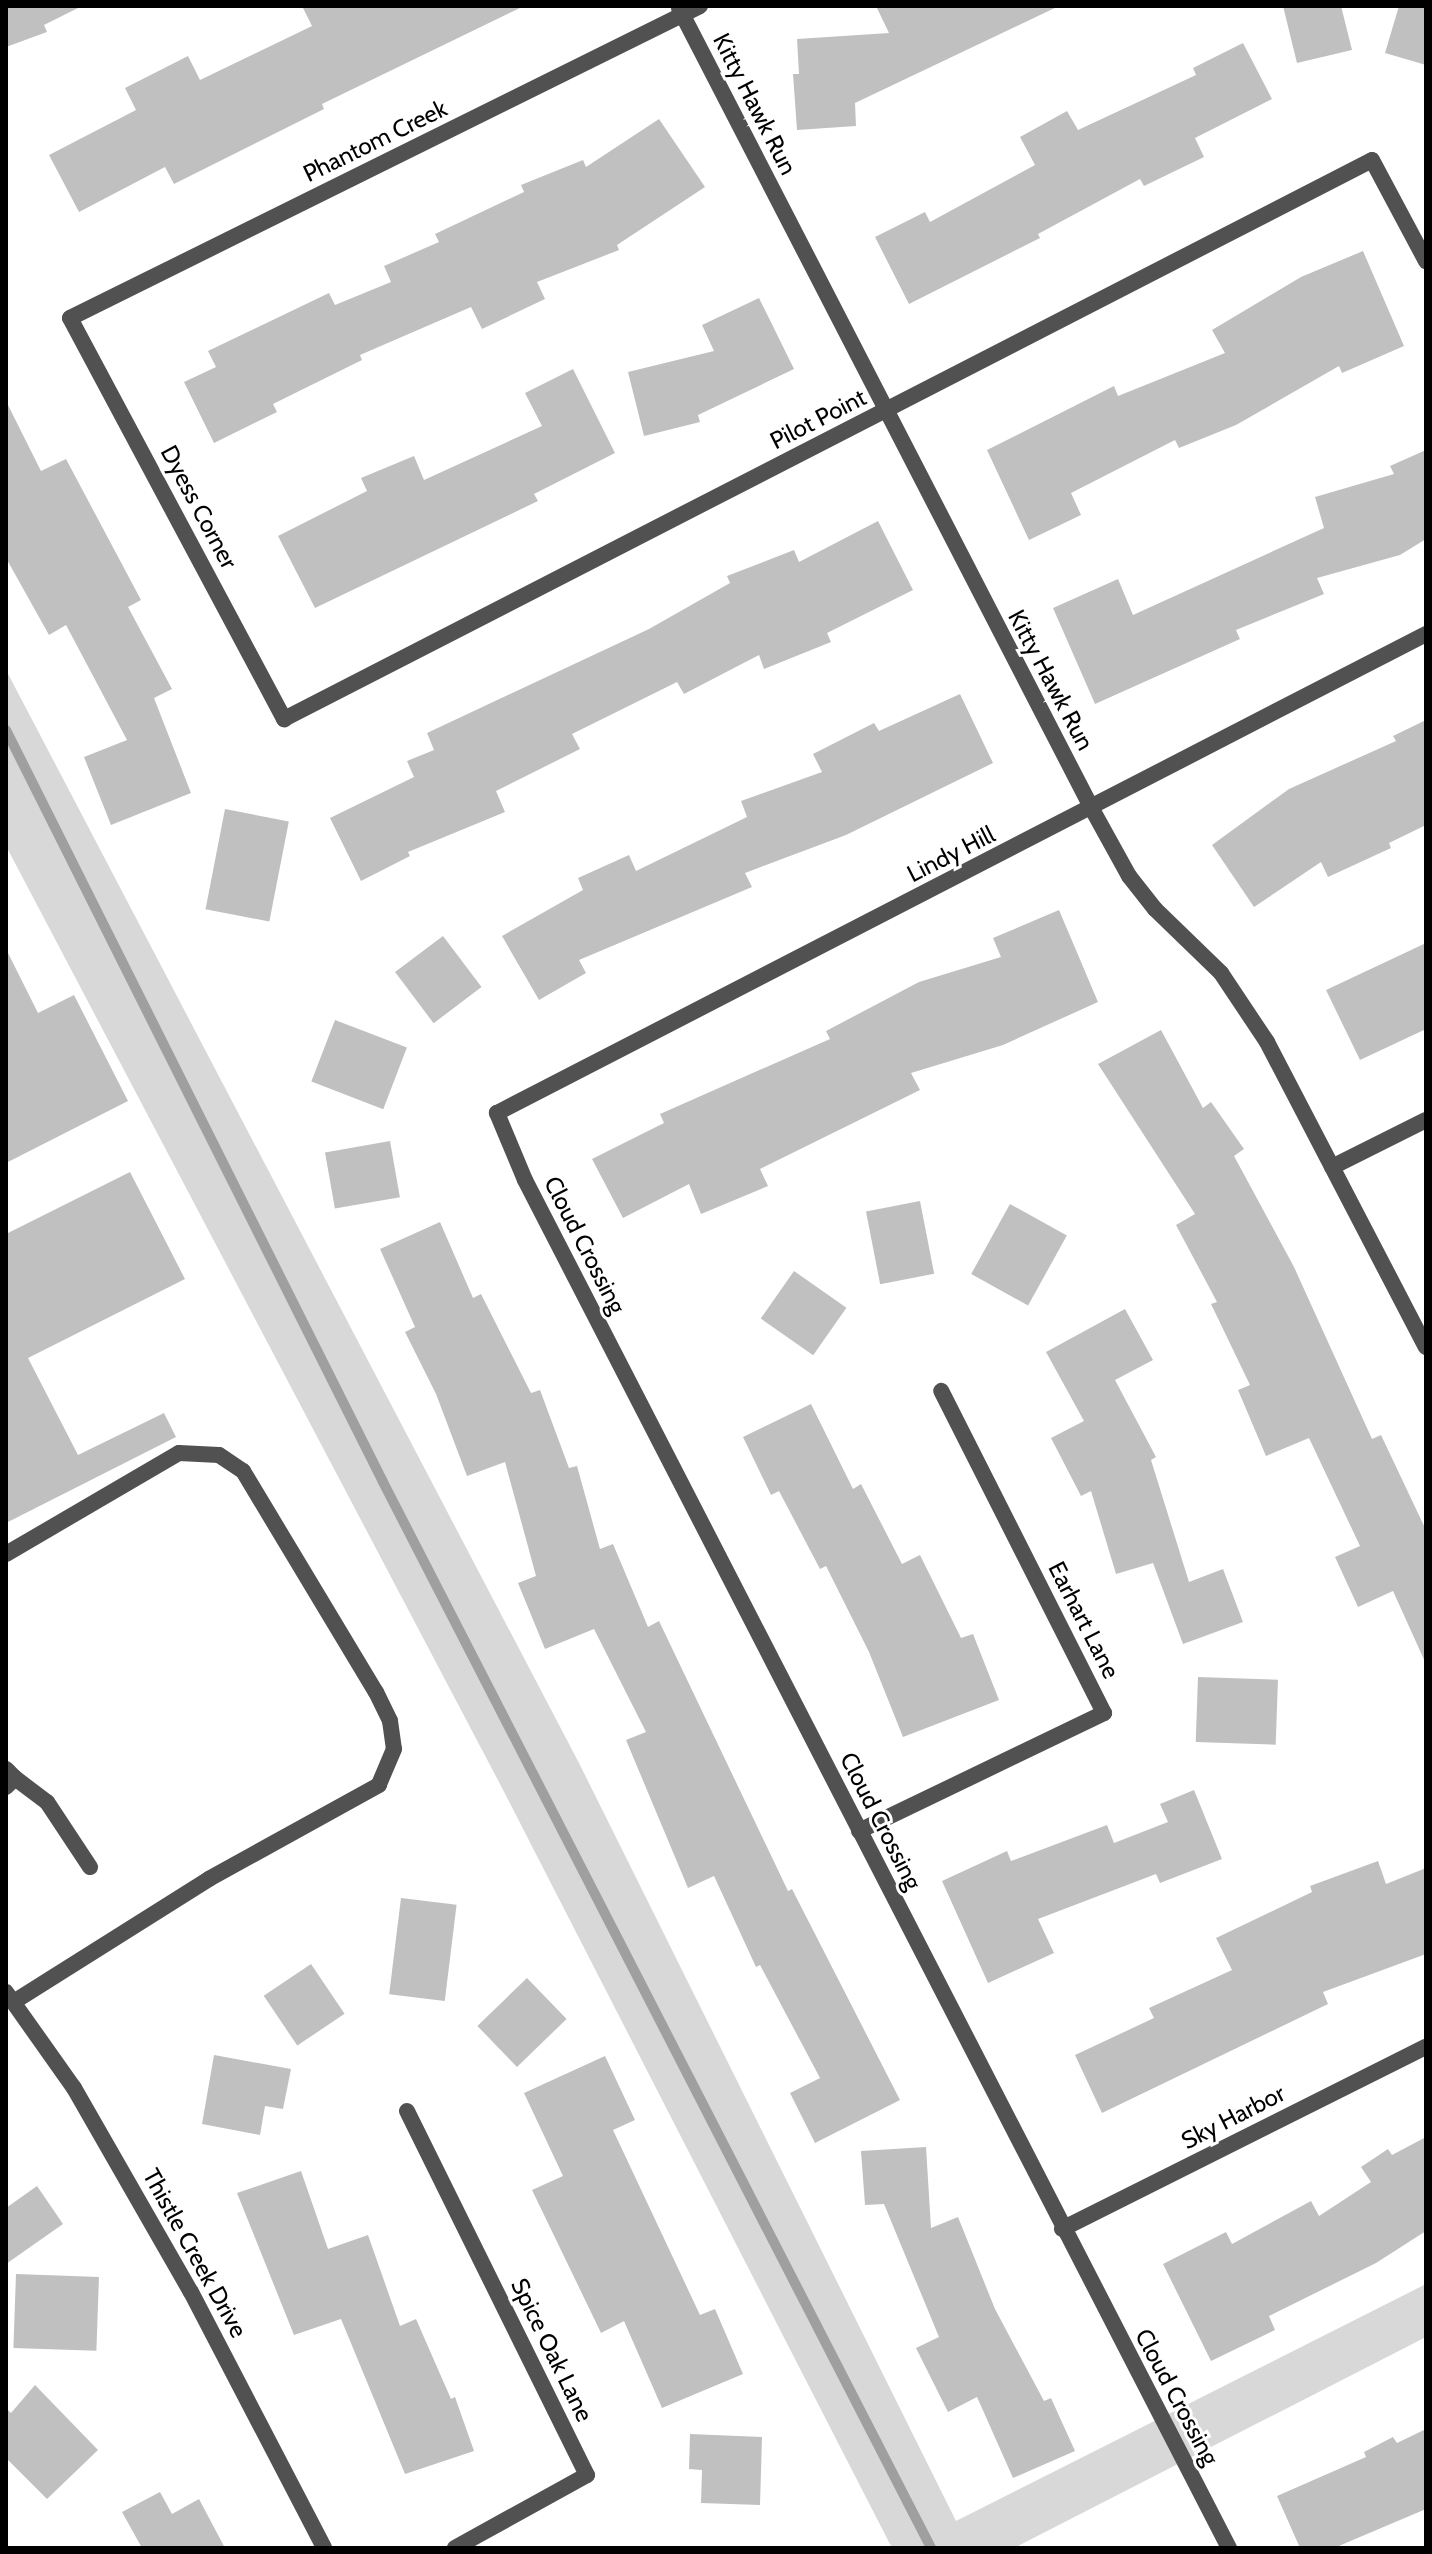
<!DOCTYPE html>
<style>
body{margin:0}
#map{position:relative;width:1432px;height:2554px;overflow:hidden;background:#fff;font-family:Cabin,sans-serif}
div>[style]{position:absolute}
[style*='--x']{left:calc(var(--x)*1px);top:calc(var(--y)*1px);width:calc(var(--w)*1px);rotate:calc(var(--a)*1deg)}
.green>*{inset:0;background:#d8d8d8}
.stream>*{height:10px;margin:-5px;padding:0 5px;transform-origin:5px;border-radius:5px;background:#9f9f9f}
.building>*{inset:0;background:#c0c0c0;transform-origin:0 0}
.lane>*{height:16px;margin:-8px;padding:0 8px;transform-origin:8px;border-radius:8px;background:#515151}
.street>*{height:16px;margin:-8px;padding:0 8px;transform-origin:8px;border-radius:8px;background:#515151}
span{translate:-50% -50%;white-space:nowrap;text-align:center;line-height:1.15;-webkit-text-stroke:6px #fff;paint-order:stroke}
.street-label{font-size:24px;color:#000}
.frame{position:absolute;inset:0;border:8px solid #000;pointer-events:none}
</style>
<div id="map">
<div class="green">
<i style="clip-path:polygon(6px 670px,579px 1763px,956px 2521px,1426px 2284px,1426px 2337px,1014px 2548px,892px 2548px,500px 1784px,6px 846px)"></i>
</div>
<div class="stream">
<i style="--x:6;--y:730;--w:841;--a:63.37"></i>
<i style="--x:383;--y:1482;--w:1199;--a:62.79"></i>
</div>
<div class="building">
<i style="clip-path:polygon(6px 6px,82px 6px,44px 25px,47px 32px,6px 47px)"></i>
<i style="clip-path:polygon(302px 6px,524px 6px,322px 104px,324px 109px,174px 184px,165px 167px,79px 212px,49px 155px,136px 110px,125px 88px,188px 56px,200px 80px,312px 26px)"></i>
<i style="clip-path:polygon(876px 6px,1059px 6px,855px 103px,856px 126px,797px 130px,793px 74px,799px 74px,797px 39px,889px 33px)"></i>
<i style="clip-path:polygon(1283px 6px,1341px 6px,1352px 50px,1297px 63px)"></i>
<i style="clip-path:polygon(1399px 6px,1426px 6px,1426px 65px,1385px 53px)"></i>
<i style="clip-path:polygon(1243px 43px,1272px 99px,1195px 138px,1204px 157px,1144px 186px,1140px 179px,1038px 234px,1040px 238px,909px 304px,875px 237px,925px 212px,930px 222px,1035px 165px,1020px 137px,1067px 111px,1078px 130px,1196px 75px,1193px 68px)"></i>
<i style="clip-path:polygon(659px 119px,705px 187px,617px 245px,619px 250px,537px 282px,545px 299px,482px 329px,471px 307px,360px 355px,362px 360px,273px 404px,277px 412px,214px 443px,184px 382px,216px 367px,208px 351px,329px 293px,335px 305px,391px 282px,384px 266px,439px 242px,435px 234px,524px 192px,521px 185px,583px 160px,586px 167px)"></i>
<i style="clip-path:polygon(1363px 251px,1404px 346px,1342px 373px,1339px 366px,1236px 425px,1179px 448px,1175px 440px,1071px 493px,1081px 515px,1029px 540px,987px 450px,1114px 386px,1118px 396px,1225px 353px,1212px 330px,1301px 277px)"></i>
<i style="clip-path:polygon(759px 298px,794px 369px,698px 415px,700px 422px,644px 436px,628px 372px,714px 351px,702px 325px)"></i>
<i style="clip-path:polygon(573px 369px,615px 453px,534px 494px,538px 501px,315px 608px,278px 536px,367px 491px,361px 478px,414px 456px,424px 480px,542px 426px,525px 393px)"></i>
<i style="clip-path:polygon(6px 401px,41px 471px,66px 459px,141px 600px,128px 607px,172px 689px,154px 698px,191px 793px,111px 825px,84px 757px,127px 740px,66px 625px,49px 635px,6px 558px)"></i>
<i style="clip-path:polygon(1426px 450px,1426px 539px,1400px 555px,1317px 578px,1324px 594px,1236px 630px,1240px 639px,1095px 704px,1053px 608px,1118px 579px,1133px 615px,1324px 528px,1315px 497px,1394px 474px,1390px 466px)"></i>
<i style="clip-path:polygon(878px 521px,913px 590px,827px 633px,831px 642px,764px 669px,759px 655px,684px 694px,677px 682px,572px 734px,580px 749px,496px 791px,505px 812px,408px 852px,410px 856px,361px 881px,330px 818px,414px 777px,407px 761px,434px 750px,427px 733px,649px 629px,730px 583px,727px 576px,794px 550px,799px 562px)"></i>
<i style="clip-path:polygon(960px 694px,993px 763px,846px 835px,745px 873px,752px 887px,579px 960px,586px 973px,539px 1000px,502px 936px,583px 890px,578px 878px,629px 855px,636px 871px,747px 817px,741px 801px,822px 772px,813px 754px,874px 723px,879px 731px)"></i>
<i style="clip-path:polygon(1426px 720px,1426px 825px,1389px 843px,1391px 848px,1328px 877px,1321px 862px,1254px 907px,1212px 845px,1289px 789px,1396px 741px,1393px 736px)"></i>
<i style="left:225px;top:809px;width:65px;height:102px;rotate:11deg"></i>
<i style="clip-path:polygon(1059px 910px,1098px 1002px,1003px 1045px,911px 1073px,920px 1090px,760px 1169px,768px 1186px,701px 1214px,689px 1184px,623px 1218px,592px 1159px,664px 1123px,660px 1114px,830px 1039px,826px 1031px,919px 982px,1001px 957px,993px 938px)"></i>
<i style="left:443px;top:936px;width:64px;height:60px;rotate:53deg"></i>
<i style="clip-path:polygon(1426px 943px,1426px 1029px,1360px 1060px,1326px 990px)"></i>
<i style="clip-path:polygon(6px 949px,38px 1013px,74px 995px,128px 1101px,6px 1163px)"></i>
<i style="left:335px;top:1020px;width:77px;height:66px;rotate:21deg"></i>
<i style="clip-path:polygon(1161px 1030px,1203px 1108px,1211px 1102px,1244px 1149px,1234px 1156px,1294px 1267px,1372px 1439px,1381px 1435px,1426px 1530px,1426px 1664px,1393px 1591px,1358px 1607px,1335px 1557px,1360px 1546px,1309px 1438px,1266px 1456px,1238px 1390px,1250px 1385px,1211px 1304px,1217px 1302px,1176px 1225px,1195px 1214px,1098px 1064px)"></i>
<i style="left:390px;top:1141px;width:57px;height:66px;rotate:80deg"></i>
<i style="clip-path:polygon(130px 1172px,185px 1279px,28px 1358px,78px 1455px,164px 1413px,176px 1437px,6px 1523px,6px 1234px)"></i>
<i style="left:920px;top:1201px;width:74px;height:55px;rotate:79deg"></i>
<i style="left:1010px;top:1204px;width:65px;height:80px;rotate:29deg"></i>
<i style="clip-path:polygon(440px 1222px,473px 1298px,481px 1294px,531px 1393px,540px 1390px,569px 1468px,577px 1466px,600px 1549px,613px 1544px,648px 1627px,659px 1621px,788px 1891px,792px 1889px,900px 2100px,815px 2143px,790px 2093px,820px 2078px,760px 1965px,756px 1967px,714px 1876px,688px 1888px,626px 1740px,646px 1732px,594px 1629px,545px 1649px,518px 1583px,536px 1576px,505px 1462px,467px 1476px,436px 1394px,405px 1332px,415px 1327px,380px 1249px)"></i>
<i style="left:794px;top:1271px;width:64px;height:58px;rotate:35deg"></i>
<i style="clip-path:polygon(1125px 1309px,1153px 1360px,1115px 1380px,1156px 1457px,1151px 1460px,1189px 1582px,1223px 1569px,1243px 1622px,1183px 1644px,1153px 1563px,1116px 1574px,1091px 1491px,1081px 1496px,1051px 1438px,1084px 1421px,1046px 1352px)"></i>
<i style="clip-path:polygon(811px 1404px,853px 1489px,861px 1484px,902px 1564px,920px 1555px,961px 1638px,973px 1634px,999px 1700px,903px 1737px,869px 1652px,826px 1566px,820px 1569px,779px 1491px,771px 1495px,743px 1437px)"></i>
<i style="left:1198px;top:1677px;width:80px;height:65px;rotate:2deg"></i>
<i style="clip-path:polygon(1194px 1790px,1222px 1859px,1160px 1883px,1156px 1874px,1038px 1919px,1054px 1953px,988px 1983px,942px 1881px,1007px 1851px,1011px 1861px,1107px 1825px,1114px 1843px,1168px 1822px,1160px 1804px)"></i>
<i style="clip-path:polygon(1378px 1861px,1386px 1884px,1426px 1868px,1426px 1954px,1323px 1992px,1328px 2004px,1102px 2113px,1075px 2055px,1154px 2018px,1149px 2008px,1232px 1970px,1216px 1938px,1312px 1892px,1310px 1886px)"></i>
<i style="left:401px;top:1898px;width:56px;height:97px;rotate:7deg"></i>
<i style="left:311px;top:1964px;width:60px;height:57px;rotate:56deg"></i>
<i style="left:527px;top:1978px;width:57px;height:69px;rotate:46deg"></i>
<i style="clip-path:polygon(214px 2055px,291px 2069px,283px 2109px,265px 2106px,260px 2135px,202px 2124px)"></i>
<i style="clip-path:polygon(605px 2056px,635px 2120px,613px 2130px,700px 2315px,715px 2309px,743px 2374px,662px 2408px,624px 2321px,601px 2333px,532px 2190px,563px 2176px,524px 2093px)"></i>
<i style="clip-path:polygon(1426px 2137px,1426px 2231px,1376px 2263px,1269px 2316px,1275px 2330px,1211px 2361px,1163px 2264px,1226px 2232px,1232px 2244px,1311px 2201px,1319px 2216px,1371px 2182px,1361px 2167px,1388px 2149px,1392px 2155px)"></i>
<i style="clip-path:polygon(926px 2147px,931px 2228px,958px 2217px,995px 2309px,1044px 2401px,1051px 2398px,1075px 2451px,1013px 2478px,977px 2397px,948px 2412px,916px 2348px,939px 2337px,884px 2204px,865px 2205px,861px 2151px)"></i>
<i style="clip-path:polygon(301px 2171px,328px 2249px,368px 2235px,400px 2326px,416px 2319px,451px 2399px,455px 2397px,474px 2451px,405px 2474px,341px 2319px,294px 2335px,237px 2193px)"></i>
<i style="clip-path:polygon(37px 2186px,63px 2224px,6px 2264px,6px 2208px)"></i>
<i style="left:16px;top:2274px;width:83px;height:74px;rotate:2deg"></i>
<i style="clip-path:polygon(35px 2385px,98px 2450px,47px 2499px,6px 2458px,6px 2408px,11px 2413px)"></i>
<i style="clip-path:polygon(1426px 2429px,1426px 2509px,1334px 2548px,1300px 2548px,1277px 2496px,1366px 2457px,1364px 2452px,1393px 2437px,1397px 2443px)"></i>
<i style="clip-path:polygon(690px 2434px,762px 2437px,760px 2505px,701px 2503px,702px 2470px,689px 2469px)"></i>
<i style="clip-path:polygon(160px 2492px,172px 2514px,199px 2499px,225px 2548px,142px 2548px,122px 2512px)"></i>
</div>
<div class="lane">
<i style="--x:6;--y:1554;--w:200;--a:-30.3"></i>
<i style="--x:179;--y:1453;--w:40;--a:2.9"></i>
<i style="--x:219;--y:1455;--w:29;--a:34"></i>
<i style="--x:243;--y:1471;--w:258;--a:59"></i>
<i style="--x:376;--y:1692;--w:32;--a:64"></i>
<i style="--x:390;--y:1721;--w:28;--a:82"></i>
<i style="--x:394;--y:1749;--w:39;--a:113"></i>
<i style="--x:379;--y:1785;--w:194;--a:151.1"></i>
<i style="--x:209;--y:1879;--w:231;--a:147.8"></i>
<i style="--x:6;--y:1769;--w:13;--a:45"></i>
<i style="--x:15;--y:1778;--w:13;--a:135"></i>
<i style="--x:15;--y:1778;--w:40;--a:37"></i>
<i style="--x:47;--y:1802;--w:78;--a:56.5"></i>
</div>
<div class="street">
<i style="--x:700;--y:6;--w:703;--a:153.65"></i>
<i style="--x:70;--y:318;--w:455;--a:61.9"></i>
<i style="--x:284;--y:719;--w:1223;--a:-27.19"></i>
<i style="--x:1372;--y:160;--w:115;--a:61.9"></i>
<i style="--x:679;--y:8;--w:901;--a:62.72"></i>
<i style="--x:1092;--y:809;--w:77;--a:61.1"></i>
<i style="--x:1129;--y:876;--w:42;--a:51.8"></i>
<i style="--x:1155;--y:909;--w:92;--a:44.1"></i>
<i style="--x:1221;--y:973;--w:83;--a:56.3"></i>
<i style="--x:1267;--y:1042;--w:344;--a:62.5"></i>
<i style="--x:1332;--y:1167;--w:105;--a:-26.6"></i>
<i style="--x:859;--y:1831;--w:272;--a:-25.7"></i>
<i style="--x:1104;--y:1713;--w:361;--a:-116.8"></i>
<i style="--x:6;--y:1992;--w:118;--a:54.7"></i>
<i style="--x:74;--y:2088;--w:235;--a:60.2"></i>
<i style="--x:191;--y:2292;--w:288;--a:62.5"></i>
<i style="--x:407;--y:2111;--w:406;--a:63.7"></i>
<i style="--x:587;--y:2475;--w:151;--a:151.1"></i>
<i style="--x:1062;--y:2229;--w:407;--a:-26.6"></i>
<i style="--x:1229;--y:2548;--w:1539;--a:-117.23"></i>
<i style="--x:525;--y:1180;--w:73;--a:-112.7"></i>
<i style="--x:497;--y:1113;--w:1045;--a:-27.28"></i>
</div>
<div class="street-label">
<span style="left:755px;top:104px;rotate:63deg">Kitty Hawk Run</span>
<span style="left:375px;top:141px;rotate:-26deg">Phantom Creek</span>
<span style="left:818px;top:419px;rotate:-27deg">Pilot Point</span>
<span style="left:199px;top:507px;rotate:62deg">Dyess Corner</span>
<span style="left:1051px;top:680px;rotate:62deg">Kitty Hawk Run</span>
<span style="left:951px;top:854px;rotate:-27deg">Lindy Hill</span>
<span style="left:585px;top:1245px;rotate:63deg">Cloud Crossing</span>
<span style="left:1084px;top:1620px;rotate:63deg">Earhart Lane</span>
<span style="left:881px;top:1821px;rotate:63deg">Cloud Crossing</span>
<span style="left:1233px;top:2117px;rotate:-27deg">Sky Harbor</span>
<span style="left:195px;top:2253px;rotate:61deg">Thistle Creek Drive</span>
<span style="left:552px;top:2350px;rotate:64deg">Spice Oak Lane</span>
<span style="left:1177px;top:2397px;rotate:62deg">Cloud Crossing</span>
</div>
<div class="frame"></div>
</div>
